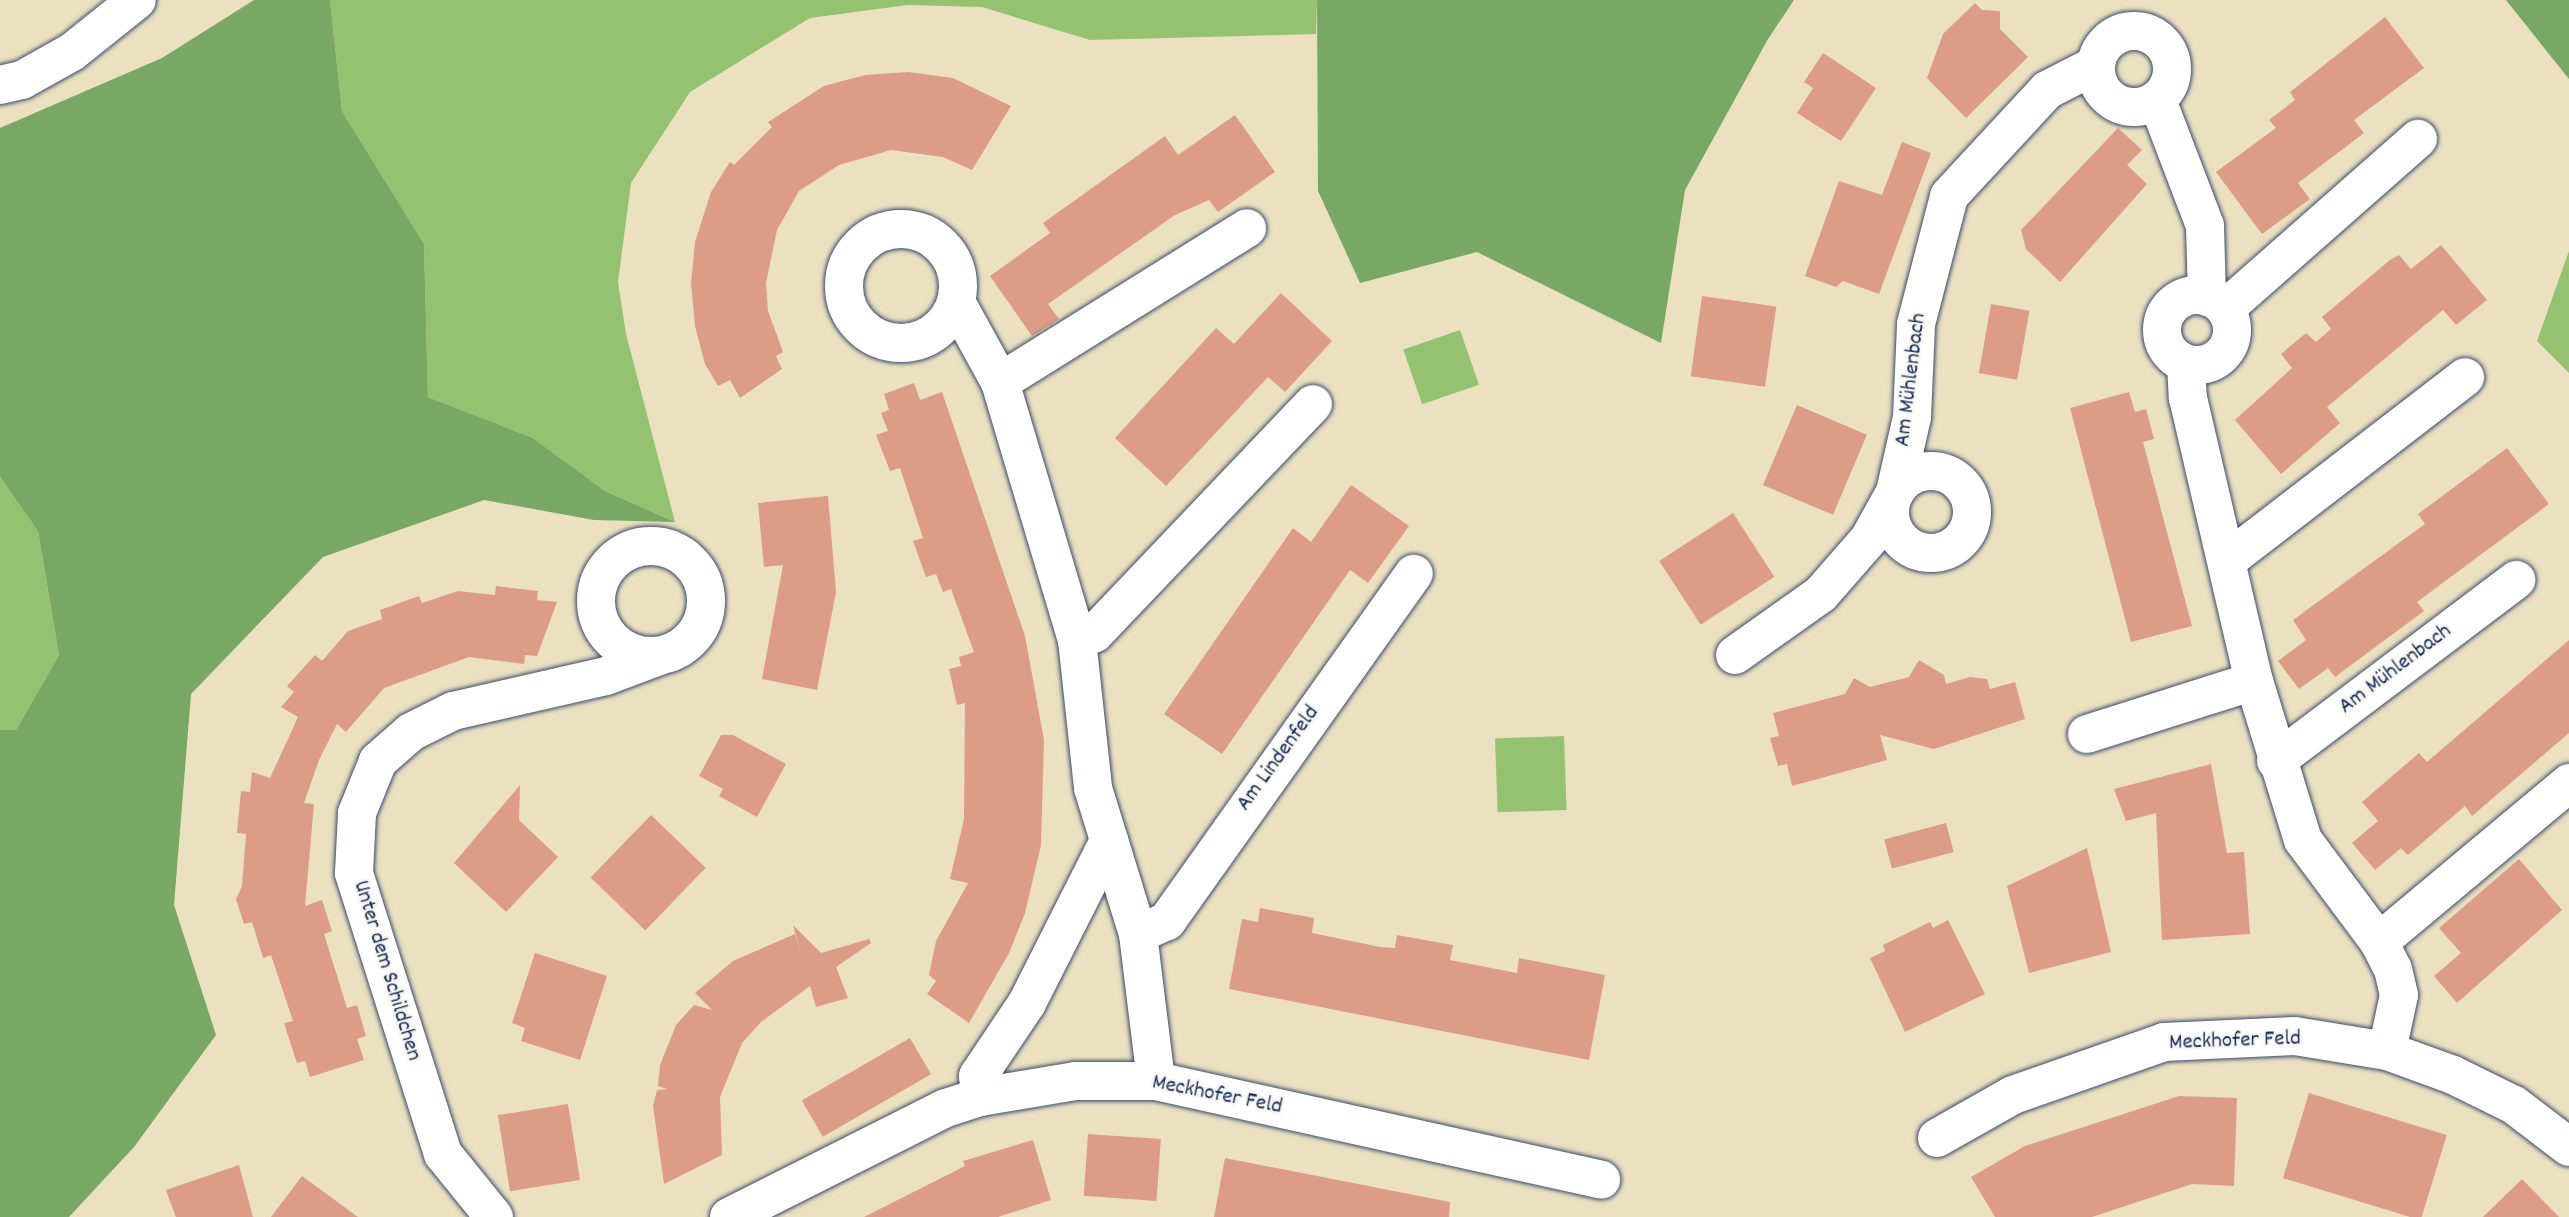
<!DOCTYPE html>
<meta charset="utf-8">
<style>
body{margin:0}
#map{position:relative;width:2569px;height:1217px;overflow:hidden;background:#ebe1c1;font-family:Dekko,sans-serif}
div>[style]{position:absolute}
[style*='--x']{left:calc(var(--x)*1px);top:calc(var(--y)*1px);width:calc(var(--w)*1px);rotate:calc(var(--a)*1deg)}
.green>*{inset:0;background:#95c271;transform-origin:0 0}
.forest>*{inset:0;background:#78a863}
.building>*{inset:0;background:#dd9c85;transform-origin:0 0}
.roads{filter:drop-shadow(0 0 2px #3a4a6d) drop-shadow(0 0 2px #3a4a6d)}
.minor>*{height:38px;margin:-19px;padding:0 19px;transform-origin:19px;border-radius:19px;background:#fff}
.minor>.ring{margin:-19px;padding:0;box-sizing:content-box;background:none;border:38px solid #fff;border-radius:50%}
.tertiary>*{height:38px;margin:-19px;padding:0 19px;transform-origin:19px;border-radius:19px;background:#fff}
span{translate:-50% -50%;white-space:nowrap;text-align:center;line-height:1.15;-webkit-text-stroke:5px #f6f6f2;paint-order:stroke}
.street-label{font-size:23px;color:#1b2f5e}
</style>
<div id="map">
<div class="green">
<i style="clip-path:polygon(330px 0,1317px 0,1316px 34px,1090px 40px,982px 7px,908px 5px,810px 18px,690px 92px,631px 183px,618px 282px,626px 334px,675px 522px,605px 491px,533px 438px,428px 397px,424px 244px,342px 111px)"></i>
<i style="clip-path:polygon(2569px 251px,2569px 373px,2537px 341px)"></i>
<i style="left:1460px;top:330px;width:58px;height:60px;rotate:71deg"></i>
<i style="clip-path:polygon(0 477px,38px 531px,59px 655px,16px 730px,0 730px)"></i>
<i style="left:1564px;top:736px;width:74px;height:69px;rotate:88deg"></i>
</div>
<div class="forest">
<i style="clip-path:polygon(254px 0,330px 0,342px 111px,424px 244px,428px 397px,533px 438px,605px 491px,675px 522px,594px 520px,484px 500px,323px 557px,191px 694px,174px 905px,216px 1035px,134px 1147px,69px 1217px,0 1217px,0 730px,16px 730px,59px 655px,38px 531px,0 477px,0 128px,162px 58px)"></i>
<i style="clip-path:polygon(1317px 0,1794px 0,1768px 39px,1685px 190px,1661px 343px,1477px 252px,1360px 283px,1318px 191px)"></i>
<i style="clip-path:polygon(2507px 0,2569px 0,2569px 79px,2506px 0)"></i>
</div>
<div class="building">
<i style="clip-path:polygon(1975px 3px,1982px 10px,2000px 11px,2000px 29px,2028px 57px,1966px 118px,1927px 78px,1943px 34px)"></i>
<i style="clip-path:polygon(2385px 17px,2424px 68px,2354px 120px,2364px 133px,2298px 183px,2310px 199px,2262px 234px,2216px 172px,2276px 128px,2269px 120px,2295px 100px,2290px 92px)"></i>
<i style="clip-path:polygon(1823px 53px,1876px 88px,1841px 141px,1797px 113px,1813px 88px,1804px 82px)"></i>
<i style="clip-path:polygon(908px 72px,953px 78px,1011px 106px,972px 170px,943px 157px,891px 150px,839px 165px,799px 191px,777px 230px,766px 283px,768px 311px,783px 352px,776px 356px,782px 369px,740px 398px,730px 380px,718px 386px,705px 364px,695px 326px,691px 283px,695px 242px,711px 192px,730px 162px,734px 165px,772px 127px,768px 122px,824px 86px,865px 75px)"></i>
<i style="clip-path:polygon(1235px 115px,1275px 172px,1218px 212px,1209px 200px,1175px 215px,1048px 304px,1059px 319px,1032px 336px,990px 276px,1050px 233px,1043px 223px,1165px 136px,1178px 155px)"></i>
<i style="clip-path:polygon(2118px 128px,2142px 150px,2127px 165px,2147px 184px,2060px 282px,2026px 249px,2021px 230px)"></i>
<i style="clip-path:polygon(1902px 142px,1931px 153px,1879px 294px,1843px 281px,1836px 287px,1805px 276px,1839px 181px,1882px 195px)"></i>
<i style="clip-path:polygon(2441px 245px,2487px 300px,2456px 325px,2443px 310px,2327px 407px,2340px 423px,2281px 474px,2235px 420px,2292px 368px,2281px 354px,2306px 333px,2316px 342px,2331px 329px,2322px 317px,2390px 260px,2399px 255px,2411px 269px)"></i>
<i style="clip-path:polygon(1281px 293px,1332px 341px,1285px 392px,1268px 377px,1166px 486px,1115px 438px,1216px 328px,1234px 344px)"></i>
<i style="left:1702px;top:296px;width:75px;height:81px;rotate:8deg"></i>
<i style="left:1991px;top:304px;width:39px;height:70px;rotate:10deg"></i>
<i style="clip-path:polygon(914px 383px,920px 400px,942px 392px,1025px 636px,1044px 740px,1041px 845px,1025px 913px,1009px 953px,969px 1023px,927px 994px,936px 981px,929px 975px,936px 941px,968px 883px,950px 879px,964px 819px,965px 703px,957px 705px,949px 669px,961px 666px,959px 657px,974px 652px,951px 589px,943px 592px,936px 574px,926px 577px,913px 541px,923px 538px,900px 468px,890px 471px,876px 435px,888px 431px,881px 413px,889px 410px,884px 394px)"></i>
<i style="clip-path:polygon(2129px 392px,2135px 412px,2146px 409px,2154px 439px,2143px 442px,2192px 626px,2131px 642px,2070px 408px)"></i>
<i style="left:1797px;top:405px;width:76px;height:87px;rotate:23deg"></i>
<i style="clip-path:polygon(2507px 448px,2549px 504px,2417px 602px,2424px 611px,2335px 677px,2328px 668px,2299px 689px,2278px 661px,2306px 640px,2293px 620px,2425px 524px,2418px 514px)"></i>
<i style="clip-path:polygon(1351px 485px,1409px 526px,1368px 583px,1350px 570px,1222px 754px,1164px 714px,1293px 528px,1311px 542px)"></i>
<i style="clip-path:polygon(828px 496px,836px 592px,817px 690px,762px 679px,783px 565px,764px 567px,758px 503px)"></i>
<i style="left:1733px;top:513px;width:76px;height:88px;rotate:57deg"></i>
<i style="clip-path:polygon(496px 586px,538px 591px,537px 600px,557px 602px,537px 656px,525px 655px,524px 664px,469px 657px,384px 688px,346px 732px,337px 724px,319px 760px,304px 803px,314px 804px,305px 906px,322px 900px,332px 931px,324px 934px,347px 1008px,357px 1005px,366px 1036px,357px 1039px,364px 1060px,310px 1077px,305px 1061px,297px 1063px,284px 1023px,293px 1021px,271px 955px,263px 958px,252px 922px,244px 924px,236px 899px,242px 886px,246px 834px,237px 833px,241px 791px,250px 792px,252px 772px,270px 778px,298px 717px,281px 707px,294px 692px,287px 686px,315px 655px,322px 661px,348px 631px,382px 619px,380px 610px,419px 596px,422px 603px,458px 591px,495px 595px)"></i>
<i style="clip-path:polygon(2569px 640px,2569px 733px,2472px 816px,2465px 806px,2408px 855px,2401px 848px,2375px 870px,2352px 843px,2378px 821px,2362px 802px,2419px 753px,2427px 762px)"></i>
<i style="clip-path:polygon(1919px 660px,1944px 675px,1946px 684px,1970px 677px,1987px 679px,1990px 689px,2015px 682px,2025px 719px,1934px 749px,1880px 735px,1887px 760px,1792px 786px,1787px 764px,1778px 766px,1770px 738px,1779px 736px,1773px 713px,1845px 694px,1854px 678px,1870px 687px,1909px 677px)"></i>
<i style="clip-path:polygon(721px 735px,733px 735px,786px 764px,757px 817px,719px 796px,723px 789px,699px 776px)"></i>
<i style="clip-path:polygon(2211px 764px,2227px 853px,2244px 852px,2250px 934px,2162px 940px,2156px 813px,2126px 821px,2114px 789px)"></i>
<i style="clip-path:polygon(520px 785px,519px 820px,558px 857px,506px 912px,454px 863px)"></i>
<i style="left:651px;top:815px;width:76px;height:87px;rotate:44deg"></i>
<i style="left:1946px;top:823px;width:30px;height:64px;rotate:75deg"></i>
<i style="clip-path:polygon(2087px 848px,2111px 952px,2029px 973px,2007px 886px)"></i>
<i style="clip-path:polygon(2519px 859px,2562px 910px,2457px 1003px,2434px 976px,2461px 953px,2439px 928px)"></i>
<i style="clip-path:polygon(1260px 908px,1314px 918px,1312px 933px,1380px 947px,1395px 948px,1397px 935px,1453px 945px,1450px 960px,1517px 973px,1519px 958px,1605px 975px,1589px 1060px,1229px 989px,1242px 919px,1258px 922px)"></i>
<i style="clip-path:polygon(1948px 920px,1985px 994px,1905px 1032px,1870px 958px,1885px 951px,1883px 945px,1930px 922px,1933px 928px)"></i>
<i style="clip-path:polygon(793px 925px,821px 953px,869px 939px,871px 943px,836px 967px,848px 998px,816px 1007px,810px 986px,761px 1022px,742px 1043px,720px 1097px,722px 1155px,664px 1184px,653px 1106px,657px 1090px,667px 1089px,658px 1086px,660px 1065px,676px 1025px,694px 1005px,712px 1010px,695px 993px,733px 961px,795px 934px,802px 958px)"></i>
<i style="clip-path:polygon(535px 953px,607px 976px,580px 1060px,521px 1041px,525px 1028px,512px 1023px)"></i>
<i style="left:910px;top:1038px;width:42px;height:125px;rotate:60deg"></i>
<i style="left:2309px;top:1093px;width:144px;height:89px;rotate:17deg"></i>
<i style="clip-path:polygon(2179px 1096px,2237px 1098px,2234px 1186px,2192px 1184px,2092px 1217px,1995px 1217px,1971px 1177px,2025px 1146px)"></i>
<i style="left:568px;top:1104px;width:77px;height:71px;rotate:81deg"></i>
<i style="left:1088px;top:1134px;width:73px;height:62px;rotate:4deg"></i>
<i style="clip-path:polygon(1033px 1140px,1051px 1200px,998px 1217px,864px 1217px,965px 1166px,963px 1161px)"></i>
<i style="clip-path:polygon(1225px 1158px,1450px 1202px,1449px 1217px,1214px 1217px)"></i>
<i style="clip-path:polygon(239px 1165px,253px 1217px,176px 1217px,166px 1190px)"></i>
<i style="clip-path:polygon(302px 1176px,358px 1217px,271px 1217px)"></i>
<i style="clip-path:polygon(2522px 1179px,2559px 1217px,2483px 1217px)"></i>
</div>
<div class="roads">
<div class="minor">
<i class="ring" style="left:2096px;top:31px;width:38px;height:38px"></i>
<i style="--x:2157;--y:100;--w:135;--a:69.1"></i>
<i style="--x:2205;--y:226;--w:71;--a:88.4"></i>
<i class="ring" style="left:844px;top:229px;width:76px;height:76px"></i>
<i class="ring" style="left:2162px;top:295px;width:32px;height:32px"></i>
<i style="--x:956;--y:302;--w:91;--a:61.2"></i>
<i style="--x:1000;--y:382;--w:269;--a:73.4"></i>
<i style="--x:1077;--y:640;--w:149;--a:83.8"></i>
<i style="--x:1093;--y:788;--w:153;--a:72.9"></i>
<i style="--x:1138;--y:934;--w:148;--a:83"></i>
<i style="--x:2226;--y:308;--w:256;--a:-41.4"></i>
<i style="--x:2186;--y:364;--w:34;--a:87"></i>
<i style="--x:2188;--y:398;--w:291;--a:76.9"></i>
<i style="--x:2254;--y:681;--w:166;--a:72.9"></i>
<i style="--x:2303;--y:840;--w:127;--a:53.3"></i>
<i style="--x:2379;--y:942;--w:30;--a:63"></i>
<i style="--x:2393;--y:969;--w:27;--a:77"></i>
<i style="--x:2399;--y:995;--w:57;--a:102.1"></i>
<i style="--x:1000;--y:382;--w:291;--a:-31.9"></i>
<i class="ring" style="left:1890px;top:471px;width:44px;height:44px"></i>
<i class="ring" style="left:596px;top:546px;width:72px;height:72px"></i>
<i style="--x:2229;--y:559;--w:298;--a:-37.6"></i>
<i style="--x:1077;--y:640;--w:19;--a:-21"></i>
<i style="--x:1095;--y:633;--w:316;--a:-46.4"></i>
<i style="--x:1735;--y:655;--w:105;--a:-35.3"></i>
<i style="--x:1821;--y:594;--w:73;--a:-48.9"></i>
<i style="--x:1869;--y:539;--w:54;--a:-61"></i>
<i style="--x:1895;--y:492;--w:77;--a:-77.2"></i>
<i style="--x:1912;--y:417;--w:93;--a:-87.5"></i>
<i style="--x:1916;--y:324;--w:132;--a:-75.5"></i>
<i style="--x:1949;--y:196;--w:144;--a:-47.2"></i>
<i style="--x:2047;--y:90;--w:55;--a:-27"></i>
<i style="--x:2087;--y:734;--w:175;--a:-17.6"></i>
<i style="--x:2276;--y:761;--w:301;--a:-37"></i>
<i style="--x:1138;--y:934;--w:32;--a:-24"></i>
<i style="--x:1167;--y:921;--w:426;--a:-54.6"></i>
<i style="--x:2379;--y:942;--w:248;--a:-39.9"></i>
<i style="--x:980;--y:1097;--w:21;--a:-95"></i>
<i style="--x:978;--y:1076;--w:88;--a:-56.1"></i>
<i style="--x:1027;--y:1003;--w:182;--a:-63.2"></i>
<i style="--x:1937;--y:1138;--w:87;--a:-29.5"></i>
<i style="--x:2013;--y:1095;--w:160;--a:-19.3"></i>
<i style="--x:2164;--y:1042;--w:131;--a:-2.6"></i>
<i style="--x:2295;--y:1036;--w:93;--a:9.3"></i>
<i style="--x:2387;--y:1051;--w:70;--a:20"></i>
<i style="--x:2453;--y:1075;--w:68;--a:26.2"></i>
<i style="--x:2514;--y:1105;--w:69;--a:37.4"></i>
<i style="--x:494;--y:1217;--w:81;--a:-129"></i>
<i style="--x:443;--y:1154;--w:295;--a:-107.6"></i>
<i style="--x:354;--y:873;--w:60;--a:-87.1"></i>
<i style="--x:357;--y:813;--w:56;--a:-68"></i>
<i style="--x:378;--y:761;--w:44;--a:-41.3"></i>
<i style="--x:411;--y:732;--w:47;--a:-26.6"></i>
<i style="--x:453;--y:711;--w:157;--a:-12.9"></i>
<i style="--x:606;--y:676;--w:57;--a:-20.7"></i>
<i style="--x:729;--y:1217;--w:243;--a:-26.7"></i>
<i style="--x:946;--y:1108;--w:36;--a:-18"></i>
<i style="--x:980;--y:1097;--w:97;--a:-9.5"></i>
<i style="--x:1076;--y:1081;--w:80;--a:0"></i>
<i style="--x:1156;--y:1081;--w:456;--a:12.5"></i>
</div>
<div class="tertiary">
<i style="--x:0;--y:85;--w:23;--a:-13"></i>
<i style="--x:22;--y:80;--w:57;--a:-29.2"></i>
<i style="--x:72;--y:52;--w:83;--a:-38.7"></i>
</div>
</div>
<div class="street-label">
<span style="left:1912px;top:380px;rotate:-83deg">Am Mühlenbach</span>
<span style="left:2396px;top:670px;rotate:-37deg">Am Mühlenbach</span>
<span style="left:1279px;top:759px;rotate:-54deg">Am Lindenfeld</span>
<span style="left:386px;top:971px;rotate:73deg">Unter dem Schildchen</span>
<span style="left:2235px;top:1042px;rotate:-2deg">Meckhofer Feld</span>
<span style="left:1217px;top:1096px;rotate:11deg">Meckhofer Feld</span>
</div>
</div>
